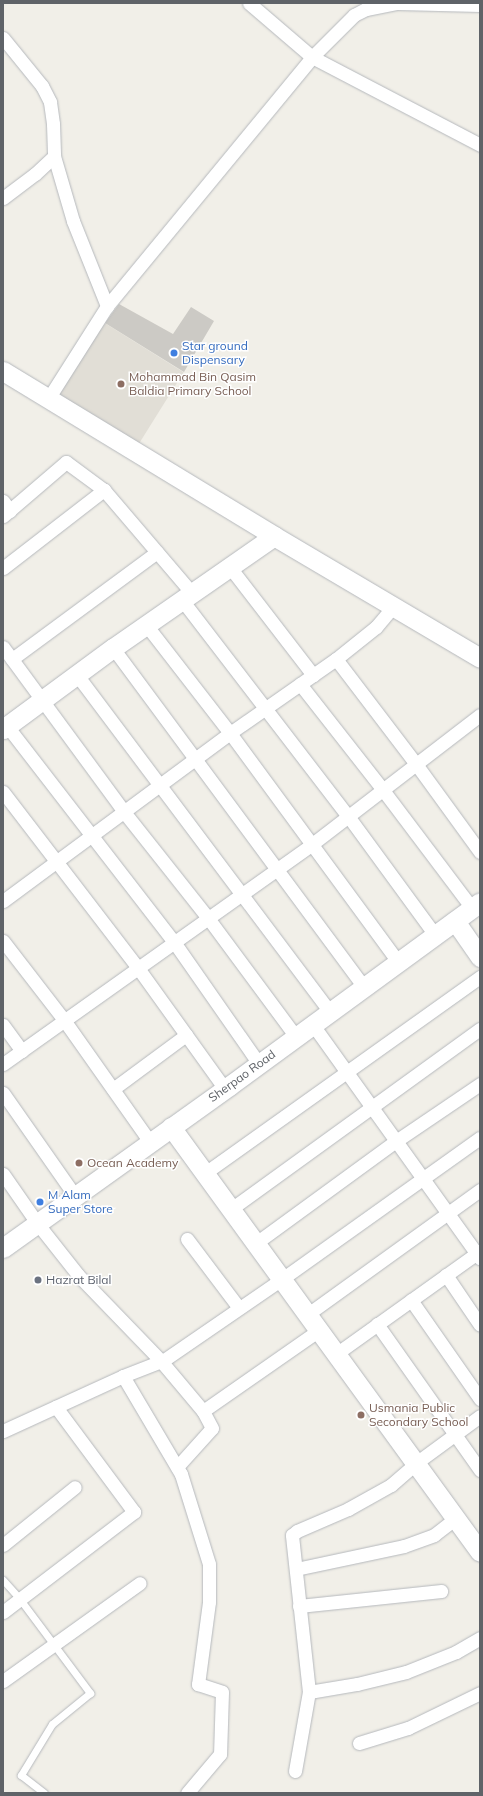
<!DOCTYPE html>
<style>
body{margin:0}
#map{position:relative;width:483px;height:1796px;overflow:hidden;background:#f1efe8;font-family:Mulish,sans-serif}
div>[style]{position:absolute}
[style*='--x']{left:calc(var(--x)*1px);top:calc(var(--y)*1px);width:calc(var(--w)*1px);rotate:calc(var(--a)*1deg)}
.education>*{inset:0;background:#e1ded6;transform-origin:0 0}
.building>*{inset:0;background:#cccac5}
.roads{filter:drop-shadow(0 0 1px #b5b8bc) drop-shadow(0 0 1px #b5b8bc)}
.lane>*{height:7px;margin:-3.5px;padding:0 3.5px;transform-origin:3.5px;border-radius:3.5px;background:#fff}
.street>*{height:13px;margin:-6.5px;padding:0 6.5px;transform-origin:6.5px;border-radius:6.5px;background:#fff}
.secondary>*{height:19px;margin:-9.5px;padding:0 9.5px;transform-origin:9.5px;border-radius:9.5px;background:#fff}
.dots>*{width:11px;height:11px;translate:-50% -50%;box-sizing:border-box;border:2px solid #fff;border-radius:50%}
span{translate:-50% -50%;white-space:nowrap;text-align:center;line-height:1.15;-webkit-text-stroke:3px #fff;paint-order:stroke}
.shop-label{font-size:12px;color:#366cbe}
.left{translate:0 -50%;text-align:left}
.education-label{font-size:12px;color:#785e54}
.street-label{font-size:12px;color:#5f6368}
.worship-label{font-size:12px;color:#5b616d}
.frame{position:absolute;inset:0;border:4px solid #5f6368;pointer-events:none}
</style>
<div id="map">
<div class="education">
<i style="left:103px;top:322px;width:95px;height:86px;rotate:32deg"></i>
</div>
<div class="building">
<i style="clip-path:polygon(119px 304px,173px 334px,191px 307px,214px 321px,184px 372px,105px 323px)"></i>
</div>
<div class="roads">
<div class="lane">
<i style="--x:3;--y:1580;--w:24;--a:48"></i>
<i style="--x:19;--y:1598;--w:119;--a:53.2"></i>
<i style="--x:90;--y:1693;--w:49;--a:140.8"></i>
<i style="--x:52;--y:1724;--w:60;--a:121.3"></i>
<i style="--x:21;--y:1775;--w:29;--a:38"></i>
</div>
<div class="street">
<i style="--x:249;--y:3;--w:83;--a:40.6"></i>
<i style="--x:312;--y:57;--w:190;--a:27.6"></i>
<i style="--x:3;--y:38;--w:62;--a:50.9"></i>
<i style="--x:42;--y:86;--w:18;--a:63"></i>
<i style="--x:50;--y:102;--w:22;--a:82"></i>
<i style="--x:53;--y:124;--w:32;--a:88"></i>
<i style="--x:54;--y:156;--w:68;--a:73.7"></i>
<i style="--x:73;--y:221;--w:92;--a:68.2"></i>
<i style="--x:3;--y:198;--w:40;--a:-37"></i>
<i style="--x:35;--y:174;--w:26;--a:-43"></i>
<i style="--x:48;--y:399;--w:110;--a:-57.6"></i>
<i style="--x:107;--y:306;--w:323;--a:-50.5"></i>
<i style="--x:312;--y:57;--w:59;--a:-45"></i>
<i style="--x:354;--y:15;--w:13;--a:-27"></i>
<i style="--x:366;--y:9;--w:33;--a:-11"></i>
<i style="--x:398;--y:3;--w:82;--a:1.4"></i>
<i style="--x:3;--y:501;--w:12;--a:55"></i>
<i style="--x:3;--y:516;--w:83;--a:-40.6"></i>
<i style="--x:66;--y:462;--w:47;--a:36.4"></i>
<i style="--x:104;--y:490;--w:135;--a:49.5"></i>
<i style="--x:229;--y:566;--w:138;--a:52.4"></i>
<i style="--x:3;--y:568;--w:128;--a:-37.7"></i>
<i style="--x:182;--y:600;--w:272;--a:52.5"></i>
<i style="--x:348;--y:816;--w:147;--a:53.8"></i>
<i style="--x:147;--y:626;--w:135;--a:52.2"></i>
<i style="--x:230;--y:733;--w:284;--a:53.7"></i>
<i style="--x:3;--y:647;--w:205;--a:53.7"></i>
<i style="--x:124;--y:812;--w:135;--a:51.6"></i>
<i style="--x:208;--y:918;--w:148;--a:53.5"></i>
<i style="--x:113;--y:648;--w:422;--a:53.5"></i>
<i style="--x:12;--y:659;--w:180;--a:-36.4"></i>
<i style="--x:336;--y:659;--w:132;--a:52.7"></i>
<i style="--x:416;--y:764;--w:109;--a:54"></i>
<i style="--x:77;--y:675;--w:421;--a:53.1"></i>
<i style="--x:300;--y:684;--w:135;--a:51.9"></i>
<i style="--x:383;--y:790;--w:148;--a:53"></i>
<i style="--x:7;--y:726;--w:273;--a:52.3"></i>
<i style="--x:174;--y:942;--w:149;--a:55.1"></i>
<i style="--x:3;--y:792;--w:222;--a:52.5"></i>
<i style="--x:138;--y:968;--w:149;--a:54.3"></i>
<i style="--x:3;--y:901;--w:282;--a:-36.5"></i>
<i style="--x:230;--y:733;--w:129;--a:-34.9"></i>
<i style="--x:336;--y:659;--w:51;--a:-38.7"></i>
<i style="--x:376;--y:627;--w:26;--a:-50"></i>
<i style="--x:3;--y:941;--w:100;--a:52.3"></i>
<i style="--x:64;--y:1020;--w:149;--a:54.8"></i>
<i style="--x:3;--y:1025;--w:32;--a:54"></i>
<i style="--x:313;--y:1025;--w:287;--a:54.4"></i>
<i style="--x:3;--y:1064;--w:378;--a:-35.4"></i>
<i style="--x:311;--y:845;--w:213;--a:-37.6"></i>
<i style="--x:113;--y:1089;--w:91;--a:-36.5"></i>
<i style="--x:3;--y:1093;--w:126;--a:55"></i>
<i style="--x:205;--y:1173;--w:338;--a:-35.5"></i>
<i style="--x:3;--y:1174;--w:60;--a:55.2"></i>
<i style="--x:37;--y:1223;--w:66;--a:51.7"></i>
<i style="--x:78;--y:1275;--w:120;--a:46"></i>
<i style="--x:161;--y:1361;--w:65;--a:50"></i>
<i style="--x:203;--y:1411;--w:141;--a:-34.9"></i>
<i style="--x:231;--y:1209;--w:307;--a:-35.9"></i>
<i style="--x:187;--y:1239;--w:86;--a:53"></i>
<i style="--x:256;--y:1243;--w:173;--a:-36.1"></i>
<i style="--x:396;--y:1141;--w:102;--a:-34.2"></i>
<i style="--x:446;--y:1275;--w:60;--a:55.8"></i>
<i style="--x:411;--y:1300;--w:121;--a:55.1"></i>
<i style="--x:308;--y:1314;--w:212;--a:-35.8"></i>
<i style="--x:377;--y:1324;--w:179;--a:54.8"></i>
<i style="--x:336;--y:1354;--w:177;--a:-35.6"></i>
<i style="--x:123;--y:1376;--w:114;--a:59.4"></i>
<i style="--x:181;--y:1474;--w:94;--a:72.7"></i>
<i style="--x:209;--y:1564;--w:38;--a:90"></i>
<i style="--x:209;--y:1602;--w:83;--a:97.6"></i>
<i style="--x:198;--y:1684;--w:25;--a:18"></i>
<i style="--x:222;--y:1692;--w:62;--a:91.8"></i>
<i style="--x:220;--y:1754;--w:51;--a:130.2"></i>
<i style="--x:3;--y:1431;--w:132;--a:-24.6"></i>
<i style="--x:123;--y:1376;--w:44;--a:-21.3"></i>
<i style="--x:164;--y:1360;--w:143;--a:-34.5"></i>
<i style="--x:282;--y:1279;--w:243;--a:-35.5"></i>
<i style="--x:177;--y:1467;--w:52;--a:-48.1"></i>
<i style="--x:212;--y:1428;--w:19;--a:-118"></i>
<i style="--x:3;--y:1545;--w:92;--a:-38.9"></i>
<i style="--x:296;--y:1569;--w:110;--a:-12"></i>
<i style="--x:404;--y:1546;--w:32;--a:-20"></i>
<i style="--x:434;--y:1535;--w:28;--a:-38"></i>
<i style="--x:299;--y:1606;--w:143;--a:-6"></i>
<i style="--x:3;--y:1612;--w:165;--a:-37.4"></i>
<i style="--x:134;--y:1512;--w:131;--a:-126.6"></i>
<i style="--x:3;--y:1681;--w:168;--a:-35.6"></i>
<i style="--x:309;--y:1692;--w:49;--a:-9.5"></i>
<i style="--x:357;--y:1684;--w:50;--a:-13.8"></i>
<i style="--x:406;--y:1672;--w:54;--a:-21.8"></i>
<i style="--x:456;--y:1652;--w:28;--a:-30"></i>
<i style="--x:359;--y:1743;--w:51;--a:-17"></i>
<i style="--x:408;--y:1728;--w:80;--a:-25.9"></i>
<i style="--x:295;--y:1771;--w:80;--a:-80"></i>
<i style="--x:309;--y:1692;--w:158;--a:-96.2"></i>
<i style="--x:292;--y:1535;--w:6;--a:-39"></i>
<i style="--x:297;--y:1531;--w:56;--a:-23.3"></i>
<i style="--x:348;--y:1509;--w:49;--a:-29.2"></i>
<i style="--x:391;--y:1485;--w:33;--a:-41"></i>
<i style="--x:416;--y:1463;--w:79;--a:-36.3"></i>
</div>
<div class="secondary">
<i style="--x:3;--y:371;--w:317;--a:31.3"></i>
<i style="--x:274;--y:536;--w:239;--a:30.6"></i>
<i style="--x:3;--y:729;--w:137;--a:-36.4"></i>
<i style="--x:113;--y:648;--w:196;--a:-34.8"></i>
<i style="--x:455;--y:921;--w:44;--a:55.2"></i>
<i style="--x:171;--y:1127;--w:525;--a:53.98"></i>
<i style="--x:3;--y:1248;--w:278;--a:-35.6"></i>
<i style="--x:229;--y:1086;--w:311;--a:-36.2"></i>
</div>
</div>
<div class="dots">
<i style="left:174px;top:353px;background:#3f7fe0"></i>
<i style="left:121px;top:384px;background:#8d6e63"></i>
<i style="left:79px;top:1163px;background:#8d6e63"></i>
<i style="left:40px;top:1202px;background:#3f7fe0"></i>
<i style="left:38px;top:1280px;background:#6b7280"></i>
<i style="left:361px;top:1415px;background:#8d6e63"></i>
</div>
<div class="shop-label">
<span class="left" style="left:182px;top:353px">Star ground<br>Dispensary</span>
<span class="left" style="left:48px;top:1202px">M Alam<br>Super Store</span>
</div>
<div class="education-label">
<span class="left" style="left:129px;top:384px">Mohammad Bin Qasim<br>Baldia Primary School</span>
<span class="left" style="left:87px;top:1163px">Ocean Academy</span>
<span class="left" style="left:369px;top:1415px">Usmania Public<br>Secondary School</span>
</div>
<div class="street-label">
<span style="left:242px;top:1076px;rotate:-36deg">Sherpao Road</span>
</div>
<div class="worship-label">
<span class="left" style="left:46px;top:1280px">Hazrat Bilal</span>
</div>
<div class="frame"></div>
</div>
